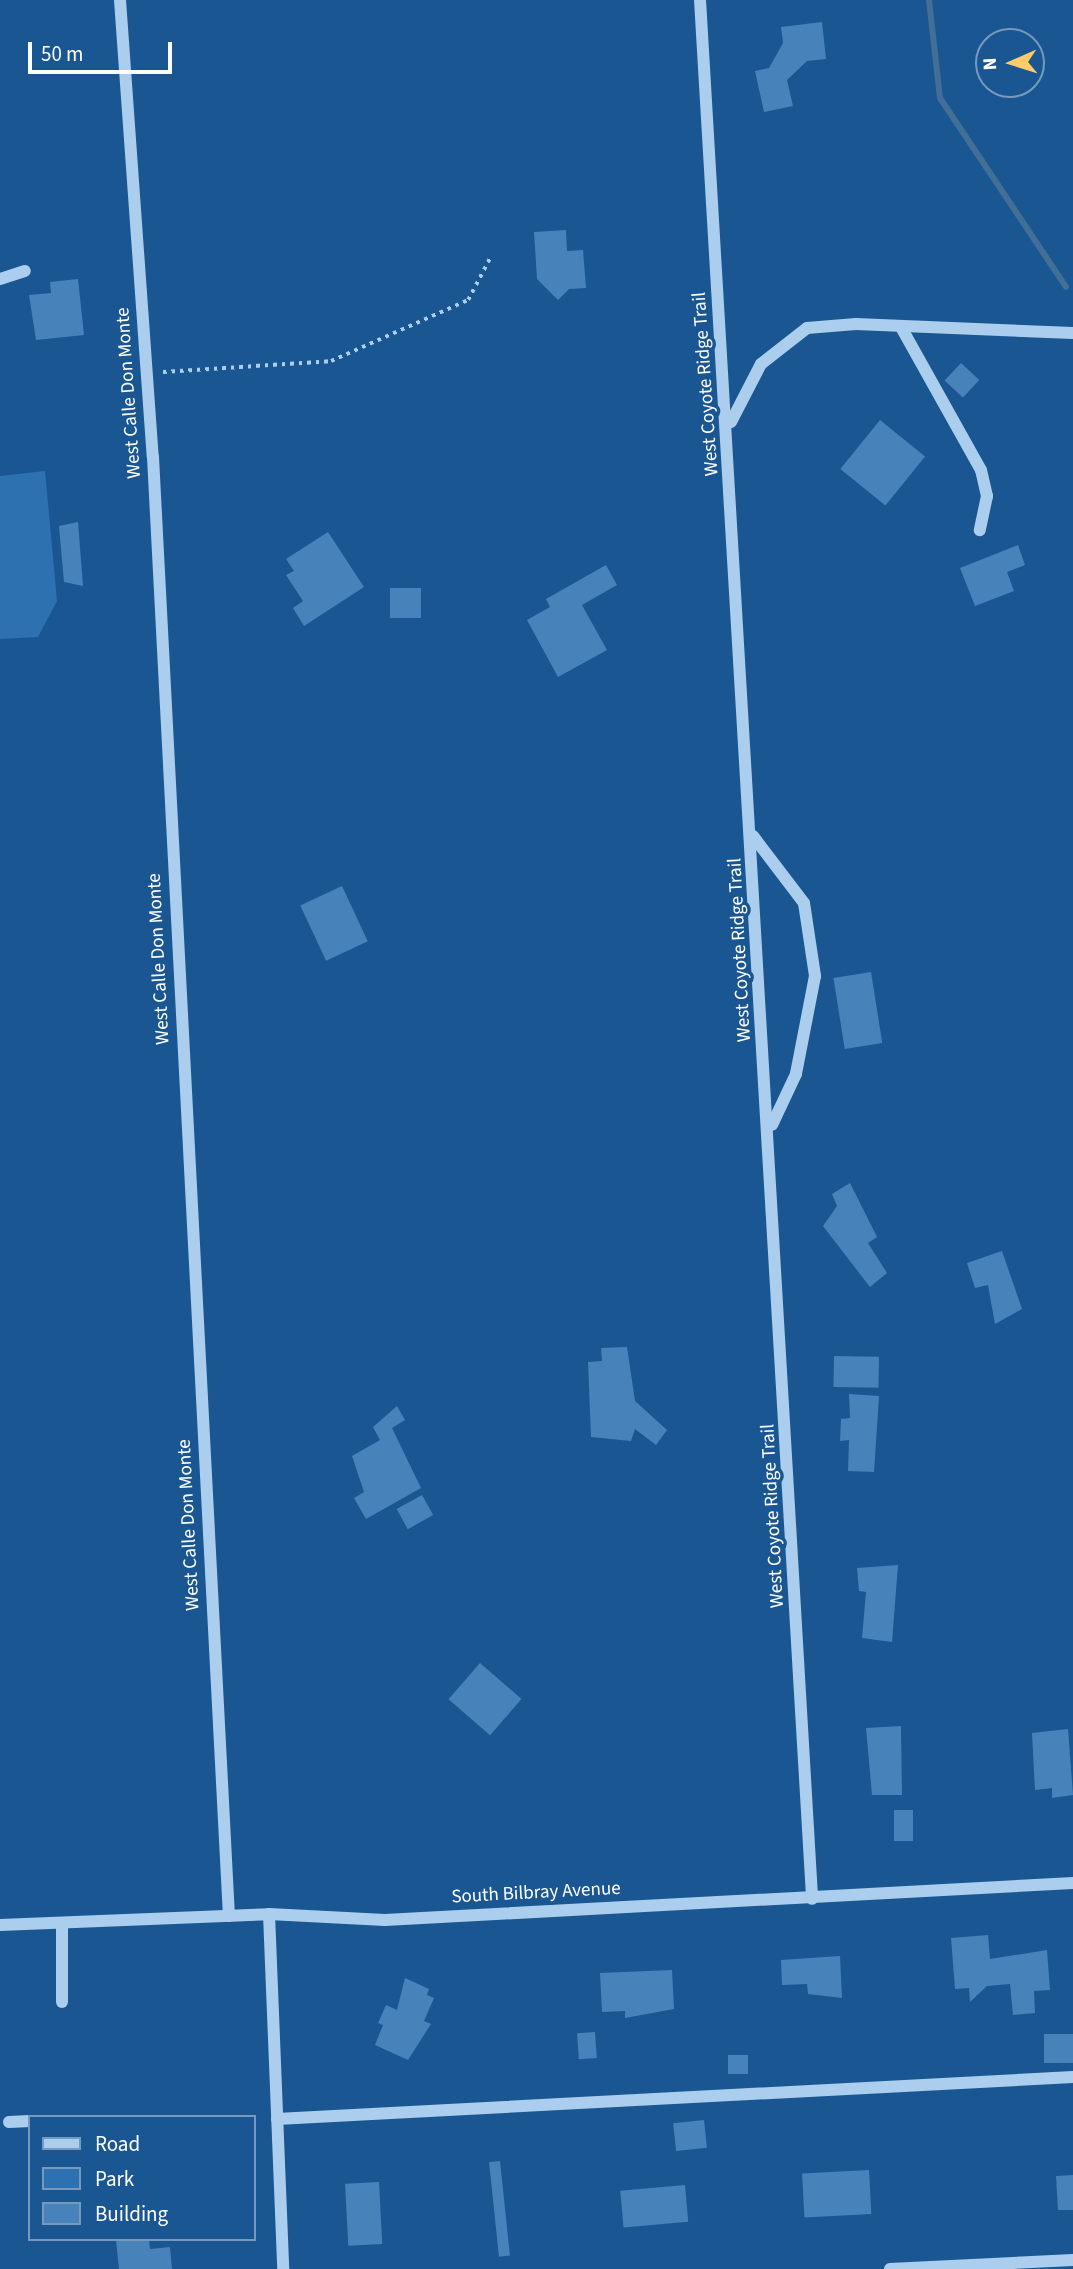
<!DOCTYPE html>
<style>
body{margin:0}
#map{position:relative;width:1073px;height:2269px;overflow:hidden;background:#1a5792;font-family:"Source Sans 3",sans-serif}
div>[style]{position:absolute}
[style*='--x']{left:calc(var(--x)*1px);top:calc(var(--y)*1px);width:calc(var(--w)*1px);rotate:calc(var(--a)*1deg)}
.green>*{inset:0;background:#2d71b0}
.stream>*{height:6px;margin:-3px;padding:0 3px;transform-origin:3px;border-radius:3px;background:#436e98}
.building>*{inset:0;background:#4782bb;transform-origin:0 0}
.path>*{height:3.5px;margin-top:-1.75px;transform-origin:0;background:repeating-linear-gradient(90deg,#abceef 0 3.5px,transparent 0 8.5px)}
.minor>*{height:12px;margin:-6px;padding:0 6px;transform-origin:6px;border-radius:6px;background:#abceef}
span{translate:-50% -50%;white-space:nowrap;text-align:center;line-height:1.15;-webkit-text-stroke:7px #1a5792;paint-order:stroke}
.street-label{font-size:19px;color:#fff}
.legend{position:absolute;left:28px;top:2115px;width:228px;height:126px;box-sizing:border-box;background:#1a5792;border:2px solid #769abe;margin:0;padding:9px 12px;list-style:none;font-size:21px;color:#fff}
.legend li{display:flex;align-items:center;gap:14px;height:35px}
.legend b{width:35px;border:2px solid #769abe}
.north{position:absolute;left:975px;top:28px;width:70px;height:70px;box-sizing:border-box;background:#1a5792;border:2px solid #769abe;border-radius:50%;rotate:267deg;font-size:19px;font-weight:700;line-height:28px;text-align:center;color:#fff}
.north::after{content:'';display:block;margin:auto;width:24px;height:32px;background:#ffca69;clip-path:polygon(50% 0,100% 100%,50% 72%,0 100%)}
.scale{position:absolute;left:28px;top:42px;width:144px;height:32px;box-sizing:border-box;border:4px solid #fff;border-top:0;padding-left:9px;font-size:21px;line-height:24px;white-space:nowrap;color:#fff;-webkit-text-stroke:5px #1a5792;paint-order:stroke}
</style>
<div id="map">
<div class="green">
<i style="clip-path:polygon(45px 471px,57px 601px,38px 637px,0 639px,0 476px)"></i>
</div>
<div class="stream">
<i style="--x:929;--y:0;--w:99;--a:83.6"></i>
<i style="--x:940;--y:98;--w:227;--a:56.3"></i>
</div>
<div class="building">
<i style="clip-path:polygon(822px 22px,826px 59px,807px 61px,787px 80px,793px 106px,764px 112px,755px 71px,769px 68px,783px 43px,781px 27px)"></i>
<i style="clip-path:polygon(566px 230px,567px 251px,583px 250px,586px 288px,569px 289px,558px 300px,537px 279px,534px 232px)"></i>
<i style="clip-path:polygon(78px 279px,84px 335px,36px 340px,29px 295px,51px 293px,50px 282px)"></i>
<i style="left:961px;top:363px;width:25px;height:24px;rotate:43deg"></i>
<i style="left:880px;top:420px;width:58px;height:63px;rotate:39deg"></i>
<i style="clip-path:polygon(78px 522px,83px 586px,64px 582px,59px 526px)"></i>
<i style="clip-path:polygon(328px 532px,364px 587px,304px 626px,293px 608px,303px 601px,286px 575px,294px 571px,286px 559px)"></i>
<i style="clip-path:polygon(1018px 545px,1025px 565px,1007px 572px,1014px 591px,975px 606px,960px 568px)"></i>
<i style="clip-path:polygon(606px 565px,617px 585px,582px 605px,607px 650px,558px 677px,527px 620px,550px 607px,546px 599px)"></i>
<i style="left:421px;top:588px;width:30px;height:31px;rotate:90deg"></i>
<i style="left:342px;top:886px;width:61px;height:46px;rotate:65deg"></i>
<i style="left:871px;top:972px;width:72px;height:38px;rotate:81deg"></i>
<i style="clip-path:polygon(850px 1183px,877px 1237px,868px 1243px,887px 1273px,870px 1287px,823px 1226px,837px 1206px,832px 1194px)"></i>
<i style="clip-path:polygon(1002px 1251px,1022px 1309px,995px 1324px,988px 1285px,975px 1288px,967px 1263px)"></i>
<i style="clip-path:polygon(627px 1347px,635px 1401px,667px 1430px,656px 1445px,635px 1429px,631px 1441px,591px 1437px,588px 1362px,602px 1361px,601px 1348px)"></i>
<i style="left:834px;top:1356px;width:45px;height:31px;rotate:1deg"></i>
<i style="clip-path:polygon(849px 1394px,879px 1396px,874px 1472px,848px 1471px,849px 1440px,840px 1441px,841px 1419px,850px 1418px)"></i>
<i style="clip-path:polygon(397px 1406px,405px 1420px,392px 1428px,421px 1488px,366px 1519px,354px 1498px,364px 1492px,352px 1456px,380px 1440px,373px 1427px)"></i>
<i style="left:422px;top:1495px;width:23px;height:29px;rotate:61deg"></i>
<i style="clip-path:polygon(898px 1565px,892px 1642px,862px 1638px,866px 1592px,859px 1591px,857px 1568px)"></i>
<i style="left:480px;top:1663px;width:55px;height:48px;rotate:41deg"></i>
<i style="clip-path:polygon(901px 1726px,902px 1795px,872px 1795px,866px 1728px)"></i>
<i style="clip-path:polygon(1068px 1729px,1073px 1795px,1052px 1798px,1052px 1788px,1035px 1790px,1032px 1733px)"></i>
<i style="left:894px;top:1810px;width:19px;height:31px"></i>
<i style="clip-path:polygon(988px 1935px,990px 1959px,1047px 1950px,1050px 1990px,1034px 1991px,1035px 2013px,1013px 2015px,1010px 1984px,987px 1986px,970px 2002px,969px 1988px,955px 1989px,951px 1938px)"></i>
<i style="clip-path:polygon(840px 1956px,842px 1998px,808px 1994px,807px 1984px,782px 1985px,781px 1960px)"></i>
<i style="clip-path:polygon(672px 1970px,674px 2009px,625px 2018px,625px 2011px,602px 2012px,600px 1973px)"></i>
<i style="clip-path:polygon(405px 1978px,429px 1989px,427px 1995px,434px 1998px,424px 2021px,431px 2024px,408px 2060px,375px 2045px,383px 2025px,378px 2023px,386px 2005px,397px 2010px)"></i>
<i style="left:595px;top:2032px;width:26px;height:18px;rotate:86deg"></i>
<i style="left:1073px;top:2034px;width:29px;height:29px;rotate:90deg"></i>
<i style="left:748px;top:2055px;width:19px;height:20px;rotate:90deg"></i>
<i style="left:704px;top:2120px;width:28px;height:31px;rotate:84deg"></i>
<i style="left:500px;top:2161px;width:95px;height:11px;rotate:84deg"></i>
<i style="left:869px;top:2170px;width:44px;height:67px;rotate:87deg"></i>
<i style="clip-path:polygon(1073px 2175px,1073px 2210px,1058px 2210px,1056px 2176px)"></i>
<i style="left:379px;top:2182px;width:62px;height:34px;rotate:87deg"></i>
<i style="left:685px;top:2185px;width:37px;height:65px;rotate:85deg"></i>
<i style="clip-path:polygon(149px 2239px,150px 2249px,170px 2247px,172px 2269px,119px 2269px,116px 2240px)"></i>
</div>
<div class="path">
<i style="--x:163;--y:372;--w:168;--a:-3.7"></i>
<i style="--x:331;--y:361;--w:150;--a:-24"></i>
<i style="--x:468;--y:300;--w:50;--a:-62.4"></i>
</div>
<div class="minor">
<i style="--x:120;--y:0;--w:458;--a:85.9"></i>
<i style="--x:153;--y:457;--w:1461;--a:87.02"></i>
<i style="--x:700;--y:0;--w:1902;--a:86.62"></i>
<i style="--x:0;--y:279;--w:26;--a:-18"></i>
<i style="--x:901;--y:327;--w:164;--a:60.8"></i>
<i style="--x:981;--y:470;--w:27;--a:77"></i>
<i style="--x:987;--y:496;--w:35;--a:102"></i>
<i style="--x:731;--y:422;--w:65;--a:-62.7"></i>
<i style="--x:761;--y:364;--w:58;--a:-38"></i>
<i style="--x:807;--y:328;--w:49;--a:-4.7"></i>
<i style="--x:856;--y:324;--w:217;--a:2.4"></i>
<i style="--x:753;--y:836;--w:84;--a:52.7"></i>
<i style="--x:804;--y:903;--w:74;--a:81.4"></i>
<i style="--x:815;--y:976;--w:100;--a:101"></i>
<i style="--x:796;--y:1074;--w:56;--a:115.2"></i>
<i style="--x:269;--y:1914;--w:355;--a:87.7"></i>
<i style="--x:62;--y:1923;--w:79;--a:90"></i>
<i style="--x:0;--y:1925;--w:269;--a:-2.3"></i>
<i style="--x:269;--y:1914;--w:116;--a:3"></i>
<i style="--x:385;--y:1920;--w:689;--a:-3.08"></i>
<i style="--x:277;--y:2119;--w:797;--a:-3.02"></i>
<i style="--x:9;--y:2122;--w:21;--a:-3"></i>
<i style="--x:890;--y:2269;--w:183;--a:-2.8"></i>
</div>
<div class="street-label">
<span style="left:706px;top:384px;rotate:-94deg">West Coyote Ridge Trail</span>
<span style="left:129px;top:393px;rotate:-94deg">West Calle Don Monte</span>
<span style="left:740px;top:950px;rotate:-93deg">West Coyote Ridge Trail</span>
<span style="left:159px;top:959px;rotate:-93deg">West Calle Don Monte</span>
<span style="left:773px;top:1516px;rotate:-93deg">West Coyote Ridge Trail</span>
<span style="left:189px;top:1525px;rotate:-93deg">West Calle Don Monte</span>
<span style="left:536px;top:1893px;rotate:-3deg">South Bilbray Avenue</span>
</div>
<ul class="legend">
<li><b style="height:9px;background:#abceef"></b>Road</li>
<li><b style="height:19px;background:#2d71b0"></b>Park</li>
<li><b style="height:19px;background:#4782bb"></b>Building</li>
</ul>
<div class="north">N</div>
<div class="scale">50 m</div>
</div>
